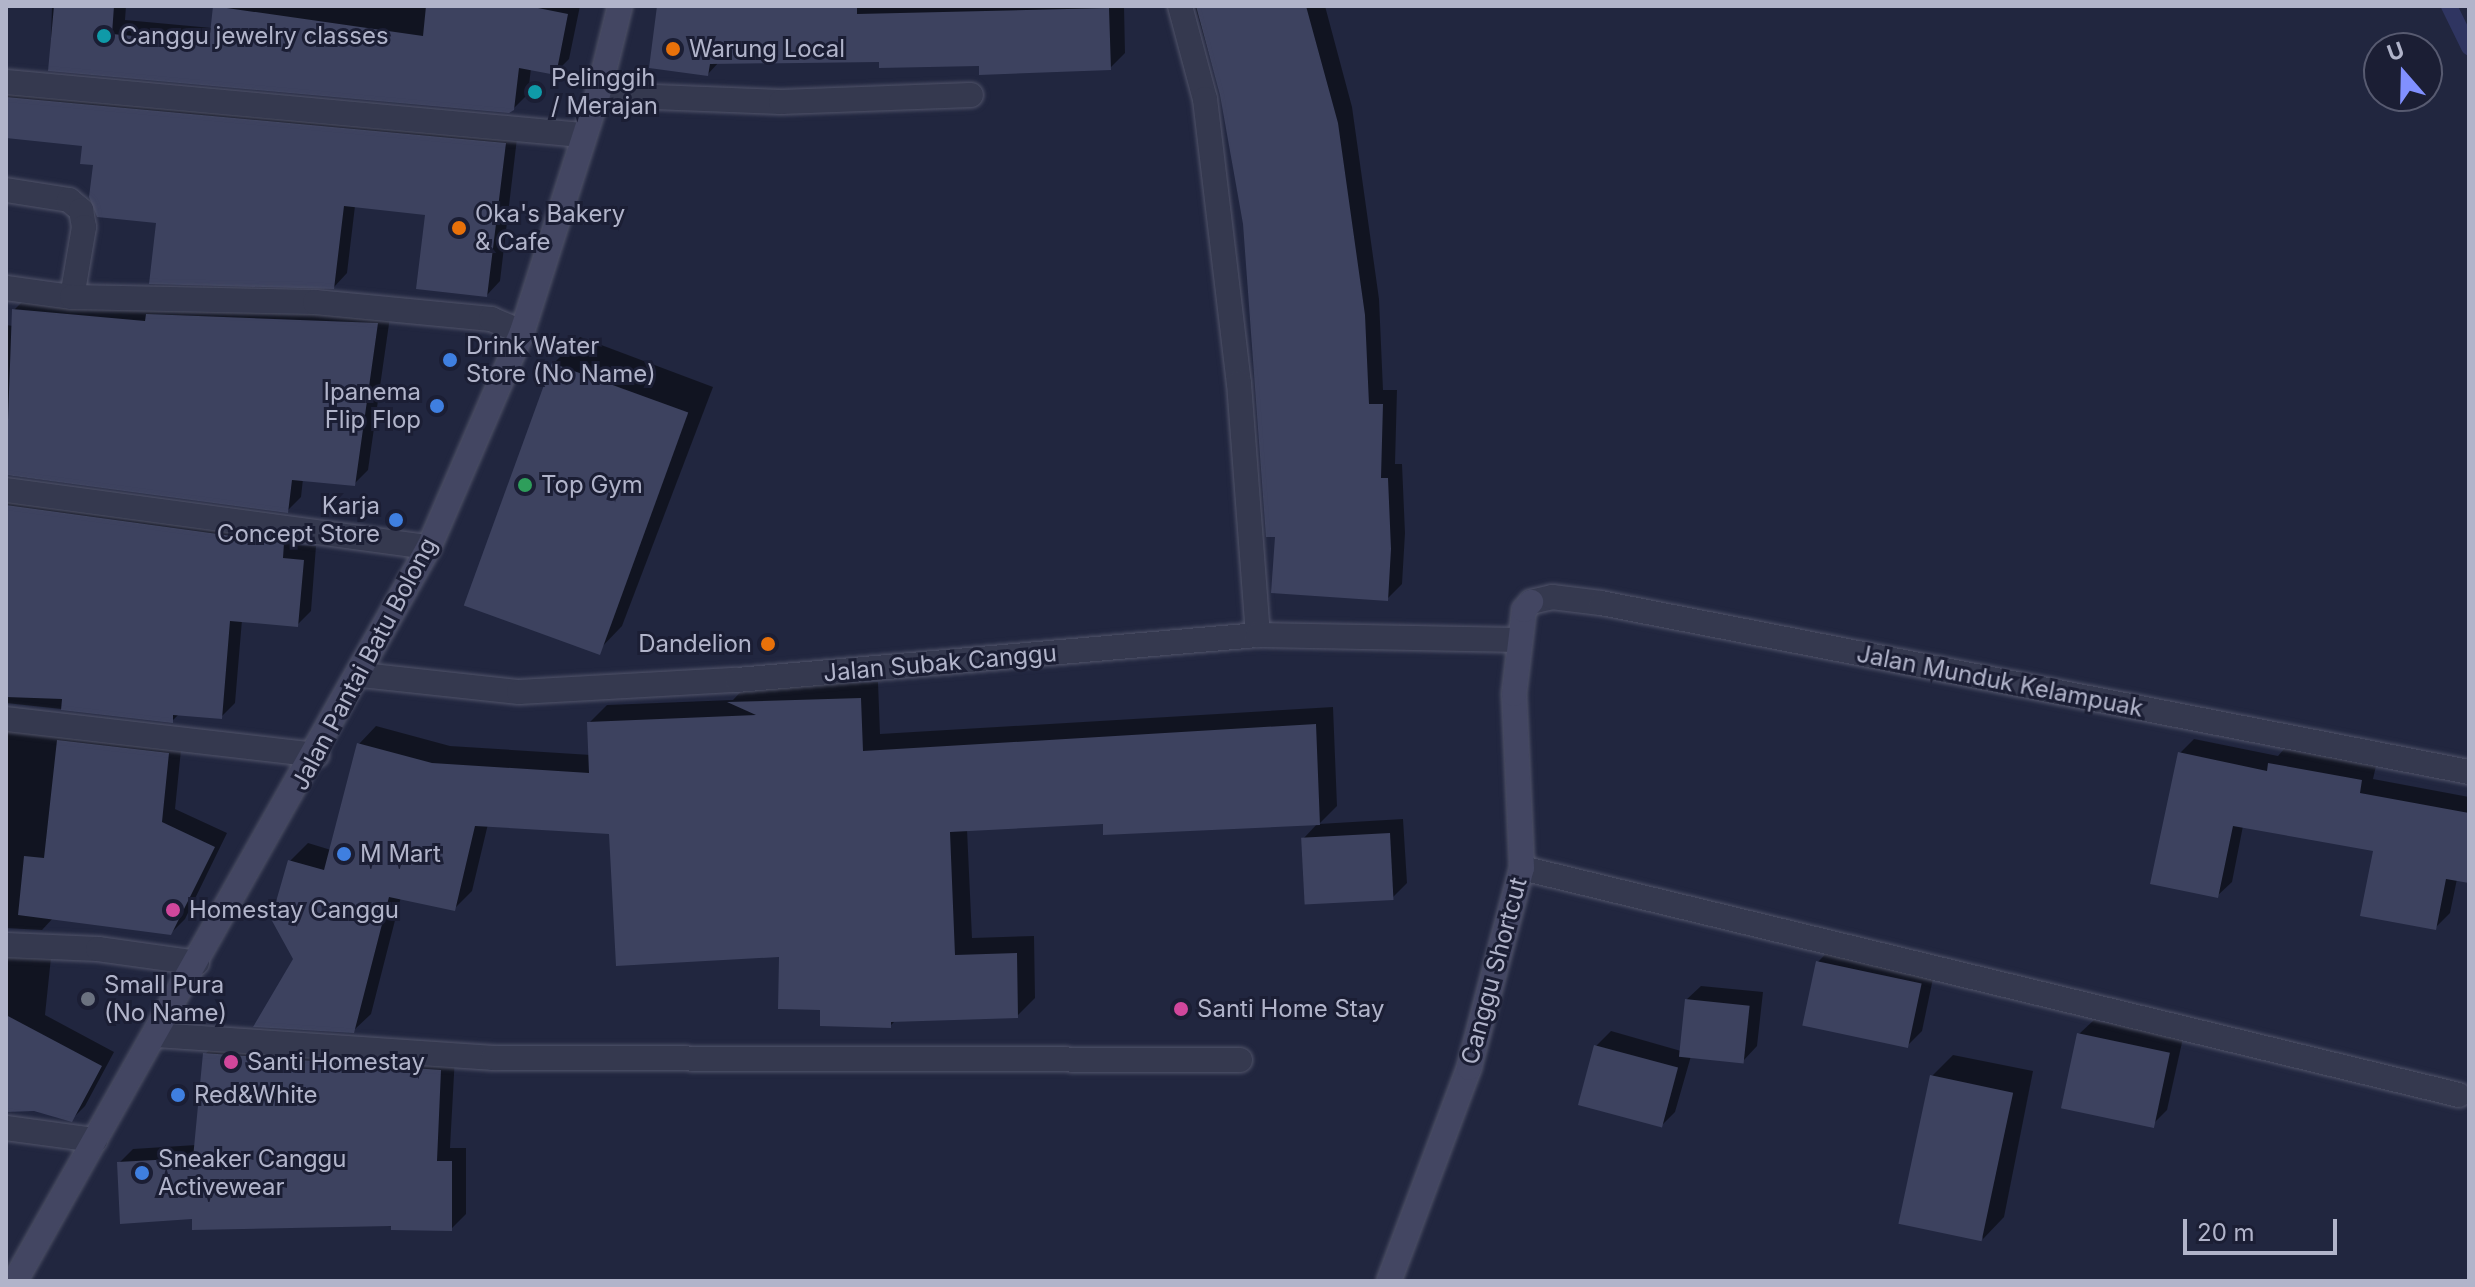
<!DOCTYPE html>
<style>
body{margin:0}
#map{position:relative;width:2475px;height:1287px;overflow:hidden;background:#21263f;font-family:Inter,sans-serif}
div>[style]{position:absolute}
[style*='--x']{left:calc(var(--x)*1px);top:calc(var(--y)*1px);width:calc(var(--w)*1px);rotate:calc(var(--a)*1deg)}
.shadow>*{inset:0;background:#0007}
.stream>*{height:16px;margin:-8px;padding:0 8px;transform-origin:8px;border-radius:8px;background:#2f3561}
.building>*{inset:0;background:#3d425f;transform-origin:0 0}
.roads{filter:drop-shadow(0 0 2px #51546a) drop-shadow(0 0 2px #51546a)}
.street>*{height:24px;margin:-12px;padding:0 12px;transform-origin:12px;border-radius:12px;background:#35394f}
.secondary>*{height:24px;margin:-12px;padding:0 12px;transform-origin:12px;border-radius:12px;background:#434662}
.dots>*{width:22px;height:22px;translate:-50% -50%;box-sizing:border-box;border:4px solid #1b1e34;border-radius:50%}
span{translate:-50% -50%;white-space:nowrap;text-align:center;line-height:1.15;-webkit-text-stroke:6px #1b1e34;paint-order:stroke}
.poi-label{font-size:24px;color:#b1b4ca}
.left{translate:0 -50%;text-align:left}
.right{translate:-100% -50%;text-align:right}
.street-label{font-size:24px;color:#b1b4ca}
.frame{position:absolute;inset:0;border:8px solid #b1b4ca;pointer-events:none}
.north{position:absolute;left:2363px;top:32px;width:80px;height:80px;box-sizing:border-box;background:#1b1e34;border:2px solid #575a70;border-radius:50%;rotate:340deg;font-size:22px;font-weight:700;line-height:32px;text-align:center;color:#b1b4ca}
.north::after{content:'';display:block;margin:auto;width:28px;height:36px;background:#8190ff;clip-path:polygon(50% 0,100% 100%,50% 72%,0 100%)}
.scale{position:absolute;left:2183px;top:1219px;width:154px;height:36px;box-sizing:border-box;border:4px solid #b1b4ca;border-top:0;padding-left:10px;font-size:24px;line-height:28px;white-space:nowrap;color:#b1b4ca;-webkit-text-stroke:6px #1b1e34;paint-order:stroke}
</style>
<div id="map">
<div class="shadow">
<i style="clip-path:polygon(52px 6px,126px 6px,125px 20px,212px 28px,214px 6px,580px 6px,569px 59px,555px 73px,531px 68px,528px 94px,514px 108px,50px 69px)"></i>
<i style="clip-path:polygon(662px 6px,1124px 6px,1125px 53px,1110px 68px,881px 60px,719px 62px,708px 74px)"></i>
<i style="clip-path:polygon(1195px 6px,1325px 6px,1352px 107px,1379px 299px,1383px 390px,1397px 390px,1395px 464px,1402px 464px,1405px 533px,1402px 584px,1387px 599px,1278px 535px,1245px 224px,1221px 95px)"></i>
<i style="clip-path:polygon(6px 73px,518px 130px,500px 281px,487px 295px,427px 213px,355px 206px,347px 273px,334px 287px,158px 221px,95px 163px,84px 144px,6px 136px)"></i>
<i style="clip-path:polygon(28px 296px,391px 310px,368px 470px,354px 484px,303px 479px,301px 497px,287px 511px,6px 475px,6px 325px,13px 326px,14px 310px)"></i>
<i style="clip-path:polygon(580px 337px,713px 387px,622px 626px,596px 653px,553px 364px)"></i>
<i style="clip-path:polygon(6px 483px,297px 529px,295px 545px,316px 546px,311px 611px,297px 625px,242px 620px,235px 703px,221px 717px,179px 714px,172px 721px,6px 703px)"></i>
<i style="clip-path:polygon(878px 682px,880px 734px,1333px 707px,1337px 806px,1319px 824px,1403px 819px,1407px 883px,1392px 898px,1303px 839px,1318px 823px,1105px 822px,967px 829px,972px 938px,1034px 936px,1035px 998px,1017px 1016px,896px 1020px,890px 1026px,822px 1008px,781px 955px,611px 832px,488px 824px,472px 891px,454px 909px,401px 897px,371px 1014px,353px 1031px,295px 959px,290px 861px,308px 843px,331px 850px,359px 744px,376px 726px,450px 746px,591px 755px,589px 723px,607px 705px,733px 700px,747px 685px)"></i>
<i style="clip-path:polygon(6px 711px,182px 740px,175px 809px,227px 833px,185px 919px,171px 933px,54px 917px,42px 930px,6px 928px)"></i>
<i style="clip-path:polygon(2194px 739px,2278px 756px,2284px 749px,2376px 766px,2373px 779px,2469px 797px,2469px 881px,2457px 879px,2450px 913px,2436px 927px,2375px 849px,2243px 826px,2232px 882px,2217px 896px,2180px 753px)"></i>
<i style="clip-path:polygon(6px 938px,52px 948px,45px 1015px,114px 1052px,85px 1106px,71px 1120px,34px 1109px,6px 1110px)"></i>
<i style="clip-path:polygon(1832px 947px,1935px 969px,1922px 1031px,1907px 1046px,1818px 962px)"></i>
<i style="clip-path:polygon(1701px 986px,1763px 992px,1757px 1046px,1743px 1061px,1691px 1056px,1675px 1112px,1660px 1127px,1596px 1046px,1611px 1031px,1681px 1051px,1686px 1000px)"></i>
<i style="clip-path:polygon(2094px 1020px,2183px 1038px,2167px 1110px,2152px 1125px,2079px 1034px)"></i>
<i style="clip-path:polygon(220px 1040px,455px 1056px,450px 1148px,466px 1148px,466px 1214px,451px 1229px,194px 1217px,119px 1163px,133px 1149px,196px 1145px,205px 1054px)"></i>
<i style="clip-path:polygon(1953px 1055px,2033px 1071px,2004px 1217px,1983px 1239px,1932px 1076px)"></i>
</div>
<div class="stream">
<i style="--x:2449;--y:6;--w:46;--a:64"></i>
</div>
<div class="building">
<i style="clip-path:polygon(54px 6px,114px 6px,112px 34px,209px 43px,213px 6px,423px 36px,426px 6px,528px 6px,568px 14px,556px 75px,519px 68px,514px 110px,509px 113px,48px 71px)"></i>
<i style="clip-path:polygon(657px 6px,857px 6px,857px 14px,1109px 8px,1111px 70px,979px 75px,979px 66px,879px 68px,879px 62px,710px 64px,708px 76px,649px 68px)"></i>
<i style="clip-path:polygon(1196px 6px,1306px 6px,1338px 123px,1365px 315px,1369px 404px,1383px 404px,1381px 478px,1388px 478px,1391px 549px,1388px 601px,1271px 593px,1275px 537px,1266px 537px,1243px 224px,1220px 95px)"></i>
<i style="clip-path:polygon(6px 97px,506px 143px,487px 297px,416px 289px,425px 215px,344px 206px,334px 289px,149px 284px,156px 223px,97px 217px,89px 197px,93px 165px,80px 164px,82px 146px,6px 138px)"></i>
<i style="clip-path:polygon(12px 309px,145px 321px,146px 314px,378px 323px,355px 486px,292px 480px,288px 513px,6px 475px)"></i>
<i style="left:552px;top:363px;width:145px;height:258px;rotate:20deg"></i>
<i style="clip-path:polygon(6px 505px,284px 543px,283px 558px,304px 560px,298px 627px,230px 621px,222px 719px,173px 715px,173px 723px,61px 710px,62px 699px,6px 697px)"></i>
<i style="clip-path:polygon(861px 698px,863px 751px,1316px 724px,1320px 825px,1103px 835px,1103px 824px,950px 832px,955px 955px,1017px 953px,1018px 1018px,891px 1022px,891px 1028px,820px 1026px,820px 1010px,778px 1009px,779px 957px,616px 966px,609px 834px,475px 826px,455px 911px,389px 897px,354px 1033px,253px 1027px,293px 959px,271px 919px,288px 860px,324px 870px,357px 743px,432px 763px,589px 773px,587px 722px,756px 715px,727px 702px)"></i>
<i style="clip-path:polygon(57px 740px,169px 753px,162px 822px,215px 847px,171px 935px,18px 915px,24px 856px,44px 858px)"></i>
<i style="clip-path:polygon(2178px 752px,2267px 771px,2268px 763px,2362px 780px,2360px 793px,2469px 813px,2469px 883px,2446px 879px,2436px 930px,2360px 916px,2373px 851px,2233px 826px,2218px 898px,2150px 884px)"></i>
<i style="left:1390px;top:833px;width:67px;height:89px;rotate:87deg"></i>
<i style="left:1816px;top:961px;width:108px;height:66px;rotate:12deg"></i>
<i style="left:1685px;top:999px;width:65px;height:58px;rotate:6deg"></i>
<i style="clip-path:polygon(6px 1015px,102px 1066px,72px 1122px,34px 1111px,6px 1112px)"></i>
<i style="left:2077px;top:1033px;width:95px;height:77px;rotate:12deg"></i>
<i style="left:1594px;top:1045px;width:87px;height:62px;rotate:15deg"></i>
<i style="clip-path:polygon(203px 1053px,441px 1070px,437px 1161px,452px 1161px,452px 1231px,391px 1230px,391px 1226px,192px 1230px,192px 1219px,120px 1224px,117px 1162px,193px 1158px)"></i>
<i style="left:1930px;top:1075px;width:85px;height:152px;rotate:12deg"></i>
</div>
<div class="roads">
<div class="street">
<i style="--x:1180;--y:6;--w:96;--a:75"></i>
<i style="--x:1205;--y:99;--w:286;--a:83.2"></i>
<i style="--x:1239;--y:383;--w:253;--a:85.7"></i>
<i style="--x:6;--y:82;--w:578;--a:5.26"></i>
<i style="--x:600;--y:87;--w:30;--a:17"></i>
<i style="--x:629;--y:96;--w:152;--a:2.3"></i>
<i style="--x:781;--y:102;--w:190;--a:-2.1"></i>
<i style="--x:6;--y:190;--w:64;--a:9"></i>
<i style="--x:69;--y:200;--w:16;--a:40"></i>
<i style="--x:81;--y:210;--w:17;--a:80"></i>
<i style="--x:84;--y:227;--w:71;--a:99.7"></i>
<i style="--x:6;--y:288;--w:67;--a:7.8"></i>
<i style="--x:72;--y:297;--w:243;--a:1.2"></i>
<i style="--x:315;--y:302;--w:177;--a:5.5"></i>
<i style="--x:491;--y:319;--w:34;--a:23"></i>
<i style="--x:6;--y:490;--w:427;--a:7.7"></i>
<i style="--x:1531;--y:602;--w:22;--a:-13"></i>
<i style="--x:1552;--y:597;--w:49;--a:7"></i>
<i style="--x:1601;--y:603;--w:884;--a:11.02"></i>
<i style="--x:362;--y:675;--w:158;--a:6.2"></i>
<i style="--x:519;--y:692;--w:218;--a:-3.2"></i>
<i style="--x:737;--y:680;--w:523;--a:-4.94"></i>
<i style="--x:1258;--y:635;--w:261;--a:1.1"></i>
<i style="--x:6;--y:719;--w:313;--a:6.6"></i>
<i style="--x:1522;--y:868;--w:964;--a:13.62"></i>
<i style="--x:6;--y:945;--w:92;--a:2.5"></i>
<i style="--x:98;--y:949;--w:100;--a:8"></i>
<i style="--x:157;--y:1035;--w:337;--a:3.9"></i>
<i style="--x:493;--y:1058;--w:747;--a:0.15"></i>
<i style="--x:6;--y:1128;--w:90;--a:7.7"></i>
</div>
<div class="secondary">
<i style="--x:15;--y:1281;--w:843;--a:-60.58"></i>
<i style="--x:429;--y:547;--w:234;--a:-66.6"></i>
<i style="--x:522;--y:332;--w:257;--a:-72.3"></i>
<i style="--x:600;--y:87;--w:83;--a:-76.1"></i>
<i style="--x:1389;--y:1281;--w:228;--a:-69.4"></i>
<i style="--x:1469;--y:1068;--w:207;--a:-75.2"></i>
<i style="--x:1522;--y:868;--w:174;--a:-92.6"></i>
<i style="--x:1514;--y:694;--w:85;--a:-83.2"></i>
<i style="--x:1524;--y:610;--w:11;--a:-49"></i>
</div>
</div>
<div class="dots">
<i style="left:104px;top:36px;background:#0f9aa8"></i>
<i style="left:673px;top:49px;background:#e8710a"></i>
<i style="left:535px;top:92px;background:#0f9aa8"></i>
<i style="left:459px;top:228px;background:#e8710a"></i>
<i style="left:450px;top:360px;background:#3f7fe0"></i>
<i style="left:437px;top:406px;background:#3f7fe0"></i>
<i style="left:525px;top:485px;background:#2e9e5b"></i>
<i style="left:396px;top:520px;background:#3f7fe0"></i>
<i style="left:768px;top:644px;background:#e8710a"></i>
<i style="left:344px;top:854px;background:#3f7fe0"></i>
<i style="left:173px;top:910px;background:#d1479c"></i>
<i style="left:88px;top:999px;background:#6b7280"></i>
<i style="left:1181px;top:1009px;background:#d1479c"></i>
<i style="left:231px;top:1062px;background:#d1479c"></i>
<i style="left:178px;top:1095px;background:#3f7fe0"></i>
<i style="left:142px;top:1173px;background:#3f7fe0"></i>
</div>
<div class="poi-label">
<span class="left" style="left:120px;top:36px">Canggu jewelry classes</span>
<span class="left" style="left:689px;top:49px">Warung Local</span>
<span class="left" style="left:551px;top:92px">Pelinggih<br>/ Merajan</span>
<span class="left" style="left:475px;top:228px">Oka's Bakery<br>&amp; Cafe</span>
<span class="left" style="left:466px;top:360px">Drink Water<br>Store (No Name)</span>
<span class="right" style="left:421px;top:406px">Ipanema<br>Flip Flop</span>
<span class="left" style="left:541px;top:485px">Top Gym</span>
<span class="right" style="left:380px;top:520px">Karja<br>Concept Store</span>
<span class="right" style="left:752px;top:644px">Dandelion</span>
<span class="left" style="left:360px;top:854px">M Mart</span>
<span class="left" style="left:189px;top:910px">Homestay Canggu</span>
<span class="left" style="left:104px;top:999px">Small Pura<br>(No Name)</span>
<span class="left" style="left:1197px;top:1009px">Santi Home Stay</span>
<span class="left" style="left:247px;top:1062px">Santi Homestay</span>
<span class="left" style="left:194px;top:1095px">Red&amp;White</span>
<span class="left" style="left:158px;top:1173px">Sneaker Canggu<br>Activewear</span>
</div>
<div class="street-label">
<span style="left:940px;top:663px;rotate:-5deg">Jalan Subak Canggu</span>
<span style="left:364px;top:664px;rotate:-62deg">Jalan Pantai Batu Bolong</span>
<span style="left:2000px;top:681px;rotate:11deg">Jalan Munduk Kelampuak</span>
<span style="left:1494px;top:971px;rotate:-75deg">Canggu Shortcut</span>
</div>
<div class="frame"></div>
<div class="north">U</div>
<div class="scale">20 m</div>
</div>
